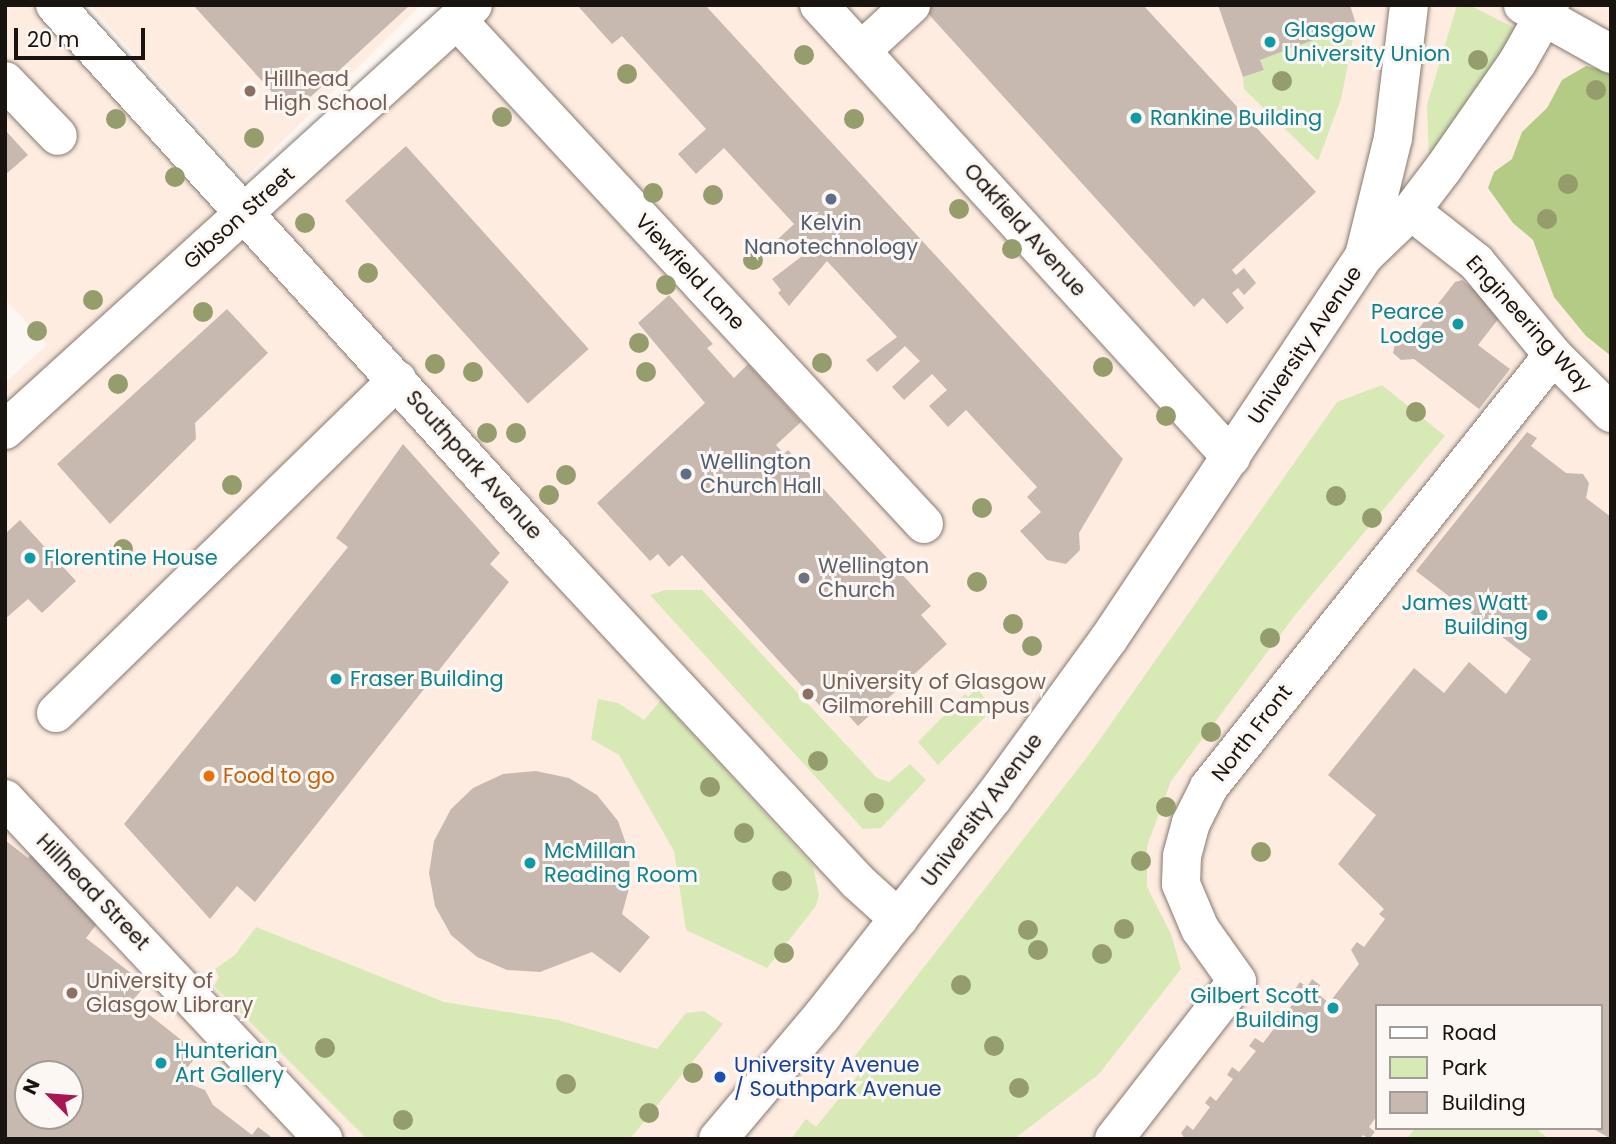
<!DOCTYPE html>
<style>
body{margin:0}
#map{position:relative;width:1616px;height:1144px;overflow:hidden;background:#fdf7f3;font-family:Poppins,sans-serif}
div>[style]{position:absolute}
[style*='--x']{left:calc(var(--x)*1px);top:calc(var(--y)*1px);width:calc(var(--w)*1px);rotate:calc(var(--a)*1deg)}
.built>*{inset:0;background:#feece0}
.green>*{inset:0;background:#d7eab6}
.forest>*{inset:0;background:#b3cb84}
.building>*{inset:0;background:#c8b9b0;transform-origin:0 0}
.roads{filter:drop-shadow(0 0 2px #867970) drop-shadow(0 0 2px #867970)}
.minor>*{height:38px;margin:-19px;padding:0 19px;transform-origin:19px;border-radius:19px;background:#fff}
.trees>*{width:20px;height:20px;margin:-10px;border-radius:50%;background:#959d6d}
.dots>*{width:19px;height:19px;translate:-50% -50%;box-sizing:border-box;border:4px solid #fdf7f3;border-radius:50%}
span{translate:-50% -50%;white-space:nowrap;text-align:center;line-height:1.15;-webkit-text-stroke:6px #fdf7f3;paint-order:stroke}
.culture-label{font-size:21px;color:#0d838f}
.left{translate:0 -50%;text-align:left}
.right{translate:-100% -50%;text-align:right}
.education-label{font-size:21px;color:#785e54}
.street-label{font-size:21px;color:#1a1411}
.service-label{font-size:21px;color:#4e5e75}
.worship-label{font-size:21px;color:#5b616d}
.food-label{font-size:21px;color:#c56008}
.transit-label{font-size:21px;color:#164399}
.frame{position:absolute;inset:0;border:7px solid #1a1411;pointer-events:none}
.legend{position:absolute;left:1375px;top:1004px;width:228px;height:126px;box-sizing:border-box;background:#fdf7f3;border:2px solid #a29c99;margin:0;padding:9px 12px;list-style:none;font-size:21px;color:#1a1411}
.legend li{display:flex;align-items:center;gap:14px;height:35px}
.legend b{width:35px;border:2px solid #a29c99}
.north{position:absolute;left:14px;top:1060px;width:70px;height:70px;box-sizing:border-box;background:#fdf7f3;border:2px solid #a29c99;border-radius:50%;rotate:295deg;font-size:19px;font-weight:700;line-height:28px;text-align:center;color:#1a1411}
.north::after{content:'';display:block;margin:auto;width:24px;height:32px;background:#a81754;clip-path:polygon(50% 0,100% 100%,50% 72%,0 100%)}
.scale{position:absolute;left:14px;top:28px;width:131px;height:32px;box-sizing:border-box;border:4px solid #1a1411;border-top:0;padding-left:9px;font-size:21px;line-height:24px;white-space:nowrap;color:#1a1411;-webkit-text-stroke:5px #fdf7f3;paint-order:stroke}
</style>
<div id="map">
<div class="built">
<i style="clip-path:polygon(evenodd,5px 5px,55px 5px,245px 213px,473px 5px,1611px 5px,1611px 1139px,5px 1139px,5px 383px,47px 345px,5px 299px,5px 5px,1376px 1006px,1600px 1006px,1600px 1128px,1376px 1128px,1376px 1006px,5px 5px,28px 1074px,70px 1074px,70px 1116px,28px 1116px,28px 1074px)"></i>
<i style="clip-path:polygon(90px 5px,421px 5px,245px 178px)"></i>
</div>
<div class="green">
<i style="clip-path:polygon(1457px 5px,1469px 5px,1523px 32px,1429px 156px,1427px 105px)"></i>
<i style="clip-path:polygon(1356px 24px,1341px 99px,1318px 161px,1244px 89px,1243px 77px,1264px 70px,1260px 60px)"></i>
<i style="clip-path:polygon(1382px 385px,1445px 436px,1295px 615px,1171px 781px,1147px 846px,1147px 887px,1171px 934px,1181px 969px,1099px 1074px,1014px 1139px,791px 1139px,806px 1119px,816px 1127px,859px 1074px,848px 1065px,1091px 752px,1337px 402px)"></i>
<i style="clip-path:polygon(665px 590px,702px 590px,877px 778px,889px 782px,910px 764px,926px 780px,881px 828px,863px 829px,650px 595px)"></i>
<i style="clip-path:polygon(977px 688px,993px 709px,938px 765px,918px 742px,965px 694px,968px 697px)"></i>
<i style="clip-path:polygon(598px 699px,618px 703px,644px 720px,661px 700px,813px 866px,819px 895px,816px 906px,767px 968px,686px 930px,674px 851px,619px 755px,591px 739px)"></i>
<i style="clip-path:polygon(256px 927px,444px 1002px,558px 1020px,657px 1049px,686px 1013px,704px 1011px,723px 1024px,630px 1139px,367px 1139px,214px 986px,219px 977px,215px 969px,235px 955px)"></i>
<i style="clip-path:polygon(1415px 1128px,1535px 1128px,1549px 1139px,1407px 1139px)"></i>
</div>
<div class="forest">
<i style="clip-path:polygon(1586px 66px,1611px 72px,1611px 356px,1586px 336px,1554px 297px,1533px 240px,1513px 223px,1488px 188px,1494px 172px,1512px 159px,1522px 132px,1547px 108px,1562px 80px)"></i>
</div>
<div class="building">
<i style="clip-path:polygon(193px 5px,410px 5px,292px 114px)"></i>
<i style="clip-path:polygon(577px 5px,705px 5px,1123px 459px,1079px 533px,1080px 550px,1066px 564px,1047px 560px,1020px 531px,1041px 512px,1027px 497px,1037px 487px,966px 410px,948px 427px,929px 406px,947px 390px,932px 374px,904px 400px,892px 387px,920px 361px,905px 346px,877px 372px,866px 360px,897px 337px,827px 261px,789px 306px,778px 293px,781px 290px,772px 279px,814px 247px,810px 241px,793px 257px,777px 240px,794px 224px,724px 148px,696px 174px,678px 154px,706px 129px,622px 36px,612px 44px)"></i>
<i style="clip-path:polygon(926px 5px,1143px 5px,1316px 192px,1232px 270px,1236px 275px,1244px 268px,1256px 283px,1244px 295px,1238px 288px,1232px 293px,1244px 308px,1227px 324px,1203px 298px,1194px 307px,923px 8px)"></i>
<i style="clip-path:polygon(1218px 5px,1350px 5px,1356px 24px,1260px 60px,1264px 70px,1243px 77px)"></i>
<i style="clip-path:polygon(5px 130px,28px 155px,5px 175px)"></i>
<i style="left:406px;top:146px;width:273px;height:82px;rotate:48deg"></i>
<i style="clip-path:polygon(1462px 280px,1503px 313px,1478px 345px,1510px 369px,1479px 409px,1414px 359px,1401px 360px,1393px 353px,1396px 340px,1406px 334px,1412px 337px,1455px 282px)"></i>
<i style="clip-path:polygon(669px 295px,713px 344px,707px 348px,734px 378px,748px 364px,801px 422px,776px 445px,784px 454px,788px 450px,931px 606px,921px 615px,947px 644px,858px 726px,832px 697px,821px 707px,682px 555px,669px 567px,658px 554px,650px 561px,597px 503px,705px 403px,638px 323px)"></i>
<i style="clip-path:polygon(227px 309px,268px 353px,195px 423px,196px 439px,110px 524px,57px 464px)"></i>
<i style="clip-path:polygon(1527px 432px,1537px 438px,1531px 446px,1566px 473px,1583px 474px,1589px 483px,1586px 498px,1611px 517px,1611px 1139px,1592px 1128px,1600px 1128px,1600px 1006px,1376px 1006px,1376px 1117px,1369px 1127px,1375px 1132px,1369px 1139px,1363px 1135px,1360px 1139px,1185px 1139px,1181px 1133px,1187px 1125px,1193px 1130px,1210px 1107px,1205px 1103px,1210px 1096px,1216px 1101px,1233px 1079px,1227px 1075px,1232px 1067px,1239px 1072px,1256px 1051px,1249px 1046px,1255px 1038px,1263px 1043px,1279px 1022px,1272px 1017px,1278px 1011px,1284px 1015px,1301px 994px,1295px 989px,1300px 982px,1307px 987px,1312px 979px,1320px 985px,1316px 992px,1329px 1003px,1359px 964px,1351px 950px,1357px 942px,1364px 947px,1385px 919px,1379px 914px,1384px 909px,1338px 864px,1376px 815px,1328px 775px,1414px 668px,1444px 693px,1469px 662px,1506px 694px,1531px 659px,1416px 571px)"></i>
<i style="clip-path:polygon(403px 444px,500px 553px,490px 564px,509px 582px,255px 902px,237px 886px,210px 919px,124px 824px,348px 547px,336px 538px)"></i>
<i style="clip-path:polygon(20px 520px,76px 581px,42px 613px,28px 599px,5px 619px,5px 534px)"></i>
<i style="clip-path:polygon(536px 771px,569px 778px,597px 795px,618px 821px,629px 852px,630px 885px,622px 914px,650px 937px,620px 973px,592px 952px,540px 972px,507px 970px,477px 957px,451px 935px,435px 906px,429px 873px,434px 841px,451px 809px,473px 788px,503px 774px)"></i>
<i style="clip-path:polygon(evenodd,46px 834px,109px 908px,86px 938px,146px 985px,132px 1001px,199px 1054px,177px 1079px,205px 1090px,213px 1105px,252px 1135px,258px 1127px,274px 1139px,5px 1139px,5px 840px,28px 858px,46px 834px,28px 1074px,70px 1074px,70px 1116px,28px 1116px,28px 1074px)"></i>
</div>
<div class="roads">
<div class="minor">
<i style="--x:55;--y:5;--w:747;--a:47.77"></i>
<i style="--x:557;--y:558;--w:442;--a:47.1"></i>
<i style="--x:858;--y:882;--w:55;--a:42.1"></i>
<i style="--x:819;--y:5;--w:612;--a:47.65"></i>
<i style="--x:1523;--y:5;--w:101;--a:29.1"></i>
<i style="--x:457;--y:20;--w:687;--a:47.18"></i>
<i style="--x:862;--y:50;--w:67;--a:-42.6"></i>
<i style="--x:5;--y:81;--w:76;--a:46.1"></i>
<i style="--x:1411;--y:211;--w:83;--a:38.1"></i>
<i style="--x:1476;--y:262;--w:121;--a:50.4"></i>
<i style="--x:1553;--y:355;--w:82;--a:45"></i>
<i style="--x:1364;--y:256;--w:122;--a:-76.2"></i>
<i style="--x:1393;--y:138;--w:134;--a:-83.1"></i>
<i style="--x:5;--y:430;--w:632;--a:-42.24"></i>
<i style="--x:56;--y:713;--w:477;--a:-44.3"></i>
<i style="--x:5;--y:799;--w:466;--a:46.9"></i>
<i style="--x:718;--y:1139;--w:161;--a:-49.8"></i>
<i style="--x:822;--y:1016;--w:277;--a:-51.9"></i>
<i style="--x:993;--y:798;--w:195;--a:-54"></i>
<i style="--x:1108;--y:640;--w:462;--a:-56.3"></i>
<i style="--x:1364;--y:256;--w:65;--a:-43.8"></i>
<i style="--x:1411;--y:211;--w:53;--a:-52.7"></i>
<i style="--x:1443;--y:169;--w:129;--a:-55.1"></i>
<i style="--x:1517;--y:63;--w:67;--a:-60.4"></i>
<i style="--x:1114;--y:1139;--w:200;--a:-52.1"></i>
<i style="--x:1237;--y:981;--w:64;--a:-125.4"></i>
<i style="--x:1200;--y:929;--w:49;--a:-112.9"></i>
<i style="--x:1181;--y:884;--w:28;--a:-88"></i>
<i style="--x:1182;--y:856;--w:34;--a:-75"></i>
<i style="--x:1191;--y:823;--w:40;--a:-63.4"></i>
<i style="--x:1209;--y:787;--w:552;--a:-51.47"></i>
</div>
</div>
<div class="trees">
<i style="left:804px;top:55px"></i>
<i style="left:1478px;top:60px"></i>
<i style="left:627px;top:74px"></i>
<i style="left:1282px;top:81px"></i>
<i style="left:1596px;top:90px"></i>
<i style="left:502px;top:117px"></i>
<i style="left:116px;top:119px"></i>
<i style="left:854px;top:119px"></i>
<i style="left:254px;top:138px"></i>
<i style="left:175px;top:177px"></i>
<i style="left:1568px;top:184px"></i>
<i style="left:653px;top:193px"></i>
<i style="left:713px;top:195px"></i>
<i style="left:959px;top:209px"></i>
<i style="left:1547px;top:219px"></i>
<i style="left:305px;top:223px"></i>
<i style="left:1012px;top:249px"></i>
<i style="left:753px;top:260px"></i>
<i style="left:368px;top:273px"></i>
<i style="left:666px;top:285px"></i>
<i style="left:93px;top:300px"></i>
<i style="left:203px;top:312px"></i>
<i style="left:37px;top:331px"></i>
<i style="left:639px;top:343px"></i>
<i style="left:822px;top:363px"></i>
<i style="left:435px;top:364px"></i>
<i style="left:1103px;top:367px"></i>
<i style="left:473px;top:372px"></i>
<i style="left:646px;top:372px"></i>
<i style="left:118px;top:384px"></i>
<i style="left:1416px;top:412px"></i>
<i style="left:1166px;top:416px"></i>
<i style="left:487px;top:433px"></i>
<i style="left:516px;top:433px"></i>
<i style="left:566px;top:475px"></i>
<i style="left:232px;top:485px"></i>
<i style="left:549px;top:495px"></i>
<i style="left:1336px;top:496px"></i>
<i style="left:982px;top:508px"></i>
<i style="left:1372px;top:518px"></i>
<i style="left:123px;top:549px"></i>
<i style="left:977px;top:582px"></i>
<i style="left:1013px;top:624px"></i>
<i style="left:1270px;top:638px"></i>
<i style="left:1032px;top:646px"></i>
<i style="left:1211px;top:732px"></i>
<i style="left:818px;top:761px"></i>
<i style="left:710px;top:787px"></i>
<i style="left:874px;top:803px"></i>
<i style="left:1166px;top:807px"></i>
<i style="left:744px;top:833px"></i>
<i style="left:1261px;top:852px"></i>
<i style="left:1141px;top:861px"></i>
<i style="left:782px;top:881px"></i>
<i style="left:1124px;top:929px"></i>
<i style="left:1028px;top:930px"></i>
<i style="left:1038px;top:950px"></i>
<i style="left:784px;top:953px"></i>
<i style="left:1102px;top:954px"></i>
<i style="left:961px;top:985px"></i>
<i style="left:994px;top:1046px"></i>
<i style="left:325px;top:1048px"></i>
<i style="left:693px;top:1073px"></i>
<i style="left:566px;top:1084px"></i>
<i style="left:1019px;top:1088px"></i>
<i style="left:649px;top:1113px"></i>
<i style="left:403px;top:1120px"></i>
</div>
<div class="dots">
<i style="left:1270px;top:42px;background:#0f9aa8"></i>
<i style="left:250px;top:91px;background:#8d6e63"></i>
<i style="left:1136px;top:118px;background:#0f9aa8"></i>
<i style="left:831px;top:199px;background:#5c6f8a"></i>
<i style="left:1458px;top:324px;background:#0f9aa8"></i>
<i style="left:686px;top:474px;background:#5c6f8a"></i>
<i style="left:30px;top:558px;background:#0f9aa8"></i>
<i style="left:804px;top:578px;background:#6b7280"></i>
<i style="left:1542px;top:615px;background:#0f9aa8"></i>
<i style="left:336px;top:679px;background:#0f9aa8"></i>
<i style="left:808px;top:694px;background:#8d6e63"></i>
<i style="left:209px;top:776px;background:#e8710a"></i>
<i style="left:530px;top:863px;background:#0f9aa8"></i>
<i style="left:72px;top:993px;background:#8d6e63"></i>
<i style="left:1333px;top:1008px;background:#0f9aa8"></i>
<i style="left:161px;top:1063px;background:#0f9aa8"></i>
<i style="left:720px;top:1077px;background:#1a4fb4"></i>
</div>
<div class="culture-label">
<span class="left" style="left:1284px;top:42px">Glasgow<br>University Union</span>
<span class="left" style="left:1150px;top:118px">Rankine Building</span>
<span class="right" style="left:1444px;top:324px">Pearce<br>Lodge</span>
<span class="left" style="left:44px;top:558px">Florentine House</span>
<span class="right" style="left:1528px;top:615px">James Watt<br>Building</span>
<span class="left" style="left:350px;top:679px">Fraser Building</span>
<span class="left" style="left:544px;top:863px">McMillan<br>Reading Room</span>
<span class="right" style="left:1319px;top:1008px">Gilbert Scott<br>Building</span>
<span class="left" style="left:175px;top:1063px">Hunterian<br>Art Gallery</span>
</div>
<div class="education-label">
<span class="left" style="left:264px;top:91px">Hillhead<br>High School</span>
<span class="left" style="left:822px;top:694px">University of Glasgow<br>Gilmorehill Campus</span>
<span class="left" style="left:86px;top:993px">University of<br>Glasgow Library</span>
</div>
<div class="street-label">
<span style="left:239px;top:218px;rotate:-42deg">Gibson Street</span>
<span style="left:1025px;top:230px;rotate:48deg">Oakfield Avenue</span>
<span style="left:690px;top:272px;rotate:47deg">Viewfield Lane</span>
<span style="left:1529px;top:324px;rotate:48deg">Engineering Way</span>
<span style="left:1305px;top:345px;rotate:-56deg">University Avenue</span>
<span style="left:474px;top:465px;rotate:48deg">Southpark Avenue</span>
<span style="left:1252px;top:733px;rotate:-52deg">North Front</span>
<span style="left:982px;top:810px;rotate:-53deg">University Avenue</span>
<span style="left:93px;top:892px;rotate:46deg">Hillhead Street</span>
</div>
<div class="service-label">
<span style="left:831px;top:235px">Kelvin<br>Nanotechnology</span>
<span class="left" style="left:700px;top:474px">Wellington<br>Church Hall</span>
</div>
<div class="worship-label">
<span class="left" style="left:818px;top:578px">Wellington<br>Church</span>
</div>
<div class="food-label">
<span class="left" style="left:223px;top:776px">Food to go</span>
</div>
<div class="transit-label">
<span class="left" style="left:734px;top:1077px">University Avenue<br>/ Southpark Avenue</span>
</div>
<div class="frame"></div>
<ul class="legend">
<li><b style="height:9px;background:#fff"></b>Road</li>
<li><b style="height:19px;background:#d7eab6"></b>Park</li>
<li><b style="height:19px;background:#c8b9b0"></b>Building</li>
</ul>
<div class="north">N</div>
<div class="scale">20 m</div>
</div>
